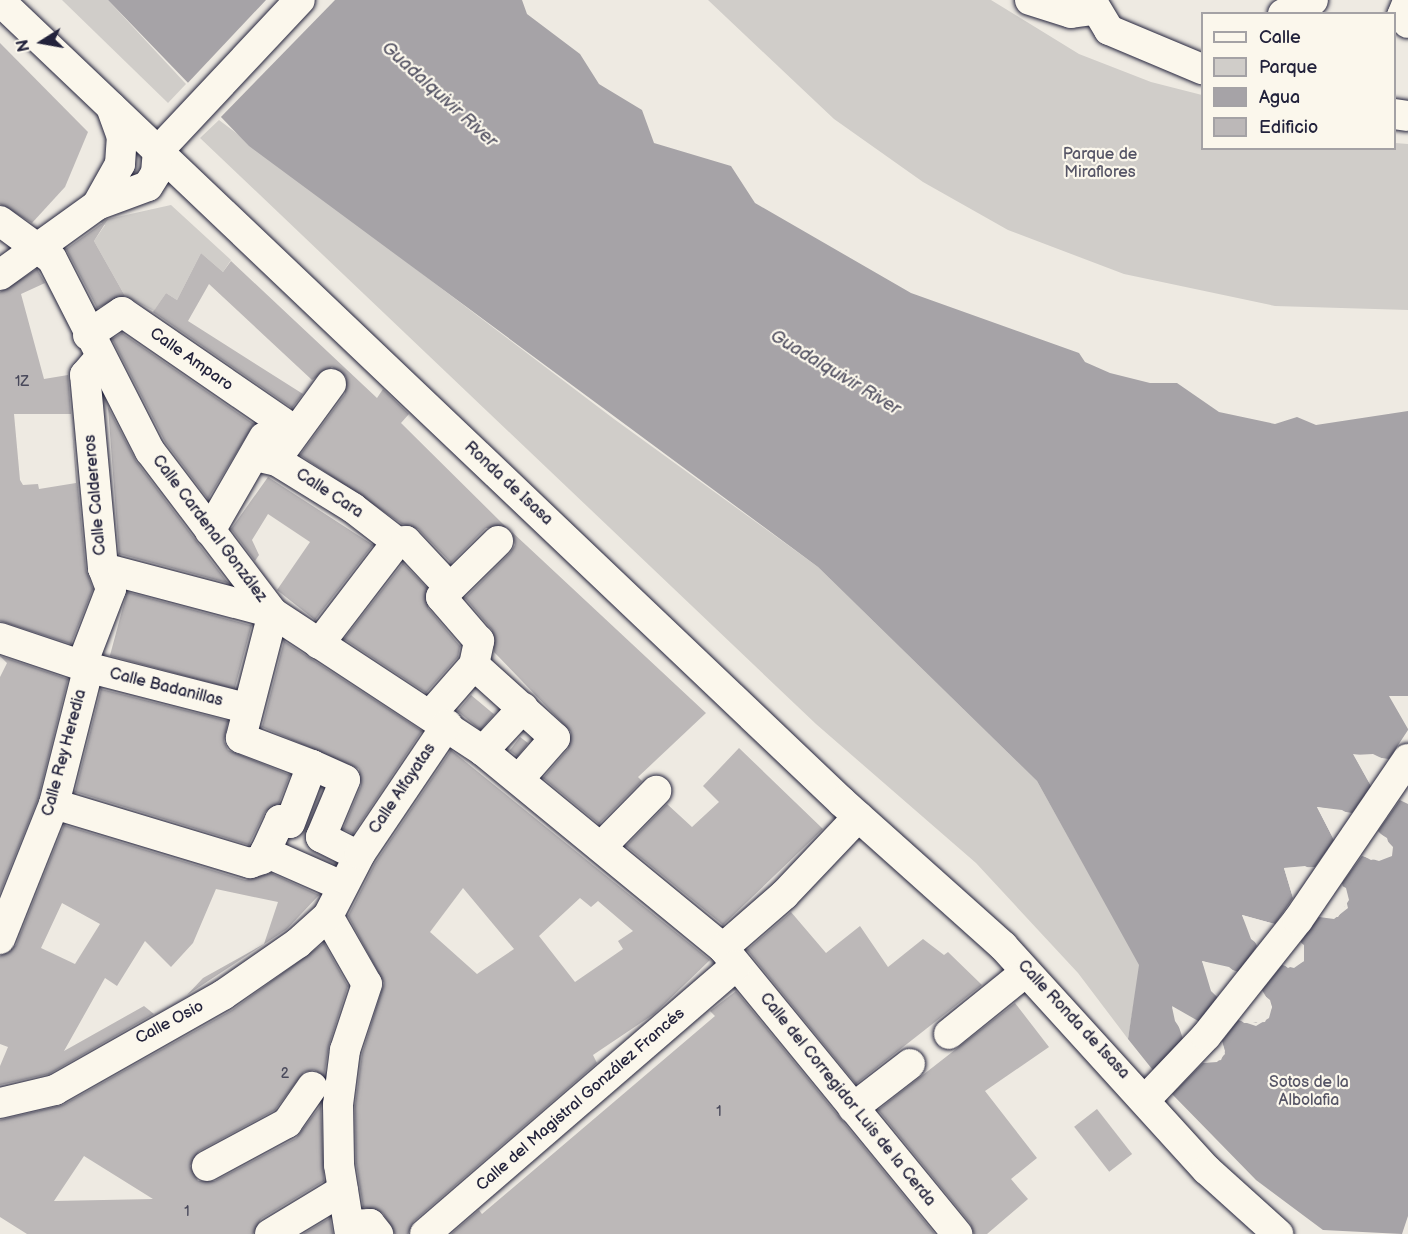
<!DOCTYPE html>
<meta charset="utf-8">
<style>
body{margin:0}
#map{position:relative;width:1408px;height:1234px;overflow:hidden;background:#eeeae2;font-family:"Balsamiq Sans",sans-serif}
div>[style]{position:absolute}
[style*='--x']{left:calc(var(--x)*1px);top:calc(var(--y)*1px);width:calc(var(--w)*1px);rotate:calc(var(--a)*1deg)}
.green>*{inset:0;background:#d0cdc9}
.water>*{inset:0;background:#a6a3a7}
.pier>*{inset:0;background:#eeeae2}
.building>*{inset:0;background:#bcb8b8;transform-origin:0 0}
.roads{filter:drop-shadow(0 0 2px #22223b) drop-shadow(0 0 2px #22223b)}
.minor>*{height:30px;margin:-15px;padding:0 15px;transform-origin:15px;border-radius:15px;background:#fbf7ec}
span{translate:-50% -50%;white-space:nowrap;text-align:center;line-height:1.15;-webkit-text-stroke:4.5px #fbf7ec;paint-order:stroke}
.number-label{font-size:14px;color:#48485a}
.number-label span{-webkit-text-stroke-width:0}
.park-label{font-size:16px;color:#565566}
.street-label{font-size:16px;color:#22223b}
.water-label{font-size:18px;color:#575666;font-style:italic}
.legend{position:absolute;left:1201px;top:12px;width:195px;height:138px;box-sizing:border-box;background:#fbf7ec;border:2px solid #a4a2a5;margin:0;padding:8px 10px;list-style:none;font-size:18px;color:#22223b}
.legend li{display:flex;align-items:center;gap:12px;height:30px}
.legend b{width:30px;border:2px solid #a4a2a5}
.north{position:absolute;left:12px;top:12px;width:60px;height:60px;-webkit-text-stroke:4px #fbf7ec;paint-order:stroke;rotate:259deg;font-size:16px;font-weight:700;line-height:24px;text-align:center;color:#22223b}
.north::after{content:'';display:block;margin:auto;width:21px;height:27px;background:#22223b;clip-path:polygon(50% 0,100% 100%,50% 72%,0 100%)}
</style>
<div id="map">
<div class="green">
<i style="clip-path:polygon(62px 0,108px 0,186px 84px,168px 103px)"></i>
<i style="clip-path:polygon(708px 0,991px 0,1079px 54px,1151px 82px,1202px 95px,1202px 148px,1394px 148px,1395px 143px,1408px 144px,1408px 310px,1275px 306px,1124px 274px,1008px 230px,923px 182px,834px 119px)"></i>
<i style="clip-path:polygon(219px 120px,614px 419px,818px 567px,1037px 781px,1140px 965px,1128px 1039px,1078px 973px,976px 863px,816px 724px,200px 138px)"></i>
<i style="clip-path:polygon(171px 205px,231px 260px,223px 272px,201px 253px,177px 300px,166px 293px,154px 311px,125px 296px,94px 241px,105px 225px,99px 221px)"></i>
</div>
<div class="water">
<i style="clip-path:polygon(evenodd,108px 0,522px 0,527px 14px,580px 54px,599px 84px,642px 110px,654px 143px,731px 166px,755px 203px,911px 293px,1079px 353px,1085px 362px,1110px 373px,1150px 383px,1177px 383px,1219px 412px,1275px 424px,1297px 417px,1316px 425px,1408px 411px,1408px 696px,1389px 696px,1408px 729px,1408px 771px,1373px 754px,1354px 755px,1371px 786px,1408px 804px,1408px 1216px,1402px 1234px,1323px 1230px,1256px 1180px,1172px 1094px,1128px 1039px,1139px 965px,1037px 781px,818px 567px,249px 146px,108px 0,1317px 807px,1342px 810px,1387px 838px,1392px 855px,1371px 860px,1334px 840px,1317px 807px,108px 0,1305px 866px,1346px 888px,1349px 900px,1338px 917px,1319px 916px,1293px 898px,1284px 868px,1305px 866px,108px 0,1242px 915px,1275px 924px,1304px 945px,1304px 961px,1288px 968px,1251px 939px,1242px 915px,108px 0,1202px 961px,1229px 967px,1270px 1000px,1272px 1007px,1265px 1022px,1244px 1023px,1211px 991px,1202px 961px,108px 0,1172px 1007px,1222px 1041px,1225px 1054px,1217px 1062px,1203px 1063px,1175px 1021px,1172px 1007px)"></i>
</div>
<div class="pier">
<i style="clip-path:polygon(266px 0,335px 0,217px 121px,184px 87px)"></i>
<i style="clip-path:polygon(evenodd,1408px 730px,1408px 774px,1380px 758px,1358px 757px,1372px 784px,1408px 801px,1400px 800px,1378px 831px,1393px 847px,1392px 856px,1379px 861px,1362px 856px,1342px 883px,1348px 908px,1334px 919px,1319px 917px,1301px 941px,1304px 961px,1294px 968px,1282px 965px,1262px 990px,1272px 1007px,1269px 1018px,1256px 1026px,1238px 1020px,1222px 1041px,1225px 1051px,1221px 1060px,1203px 1063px,1172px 1094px,1157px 1079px,1183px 1039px,1172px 1006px,1200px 1022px,1218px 999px,1202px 961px,1239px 972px,1257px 946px,1242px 915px,1275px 924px,1293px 898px,1284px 868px,1315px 867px,1334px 840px,1317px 807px,1352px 813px,1371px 786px,1353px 754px,1389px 759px,1408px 730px,1321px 810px,1351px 816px,1382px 837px,1389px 854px,1372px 857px,1336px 837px,1321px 810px,1408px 730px,1287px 870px,1314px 870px,1340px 886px,1345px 906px,1333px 916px,1320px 914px,1296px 896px,1287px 870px,1408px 730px,1246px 919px,1273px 927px,1299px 943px,1302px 959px,1288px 965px,1259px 944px,1246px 919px,1408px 730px,1206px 965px,1228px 969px,1260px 993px,1269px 1007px,1267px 1016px,1256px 1023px,1240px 1018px,1213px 989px,1206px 965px,1408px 730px,1176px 1012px,1220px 1043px,1219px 1058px,1205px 1060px,1186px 1037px,1176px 1012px)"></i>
</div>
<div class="building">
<i style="clip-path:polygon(0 43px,88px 132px,65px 187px,32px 223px,0 204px)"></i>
<i style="clip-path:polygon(108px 219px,94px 241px,125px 296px,97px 308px,66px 249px)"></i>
<i style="clip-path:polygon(201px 253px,223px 272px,231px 261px,377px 398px,383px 389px,409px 414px,401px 423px,506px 527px,486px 528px,451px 563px,418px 529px,402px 524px,300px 455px,345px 394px,346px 377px,332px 367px,312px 380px,209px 284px,188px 321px,303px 394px,292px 408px,153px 312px,166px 293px,177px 300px)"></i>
<i style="clip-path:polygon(37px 269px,45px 283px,21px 294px,44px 379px,68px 375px,71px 414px,14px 414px,20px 480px,23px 485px,38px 484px,39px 489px,76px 483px,72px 426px,86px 570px,93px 589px,71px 644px,0 621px,0 292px)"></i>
<i style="clip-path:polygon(122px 333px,254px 424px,208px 499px,165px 442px,112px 339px)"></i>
<i style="clip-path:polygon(108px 407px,136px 461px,228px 583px,119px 554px)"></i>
<i style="clip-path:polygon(268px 477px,373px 545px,315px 620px,277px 590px,310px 542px,268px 514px,252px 540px,259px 555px,255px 561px,231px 529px)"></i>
<i style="clip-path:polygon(512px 532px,706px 713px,638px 777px,642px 781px,599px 824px,543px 778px,568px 749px,571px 732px,494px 652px,492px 630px,465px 598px,510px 553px,515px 545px)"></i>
<i style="clip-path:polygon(403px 563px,427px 588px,428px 608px,460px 646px,458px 657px,426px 693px,344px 639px)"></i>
<i style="left:127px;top:592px;width:129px;height:66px;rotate:15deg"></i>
<i style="clip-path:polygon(284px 641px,422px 731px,353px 834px,343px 829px,361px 786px,359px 769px,262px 727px)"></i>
<i style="clip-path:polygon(0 656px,68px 679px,38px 799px,0 893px,0 677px,7px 663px)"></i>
<i style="clip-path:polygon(101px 689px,228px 721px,224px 741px,228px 750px,290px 775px,279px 803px,265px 812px,249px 845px,75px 792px)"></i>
<i style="left:471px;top:695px;width:30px;height:21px;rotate:40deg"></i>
<i style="left:520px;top:737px;width:10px;height:17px;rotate:37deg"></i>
<i style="clip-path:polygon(739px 748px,823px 829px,723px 925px,626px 846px,667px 804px,692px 827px,719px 802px,703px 786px)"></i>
<i style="clip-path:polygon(evenodd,451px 750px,710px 960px,654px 1014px,593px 1055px,597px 1063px,414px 1221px,408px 1234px,395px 1234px,383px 1213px,363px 1207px,356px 1163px,355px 1106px,362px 1054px,384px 983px,348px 916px,375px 863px,451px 750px,463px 888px,514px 949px,477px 974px,430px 932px,463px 888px,451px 750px,580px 898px,591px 907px,598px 901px,633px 931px,618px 941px,623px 949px,575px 982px,539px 936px,580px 898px)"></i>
<i style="clip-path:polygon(evenodd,64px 825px,245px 880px,271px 873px,319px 895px,287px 929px,187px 995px,203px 978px,264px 944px,278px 902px,216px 889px,193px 943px,171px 967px,145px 941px,117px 986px,105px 978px,64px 1051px,144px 1006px,154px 1014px,49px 1074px,0 1085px,0 1066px,8px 1047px,0 1044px,0 956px,16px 945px,64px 825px,62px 903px,100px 924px,75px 964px,41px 948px,62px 903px)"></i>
<i style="clip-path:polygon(791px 912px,826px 953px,860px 926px,888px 967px,923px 939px,944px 955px,948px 952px,982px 985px,856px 1084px,747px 950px)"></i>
<i style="clip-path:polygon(evenodd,324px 943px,348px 986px,329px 1045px,324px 1076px,314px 1070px,304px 1072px,275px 1110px,199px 1151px,190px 1166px,198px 1181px,215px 1181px,296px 1138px,321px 1105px,324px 1181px,261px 1219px,253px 1234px,27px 1234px,0 1217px,0 1120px,63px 1105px,232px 1010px,324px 943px,84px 1156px,153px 1199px,54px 1201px,84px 1156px)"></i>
<i style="clip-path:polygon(736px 991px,935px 1234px,451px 1234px,479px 1210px,482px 1214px,715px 1016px,710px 1011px)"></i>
<i style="clip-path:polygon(1015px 1003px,1049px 1047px,985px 1091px,1037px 1158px,1011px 1179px,1028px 1199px,987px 1234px,974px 1234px,970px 1223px,878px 1110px)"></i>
<i style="left:1097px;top:1109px;width:57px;height:29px;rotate:52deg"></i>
<i style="clip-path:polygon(330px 1218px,333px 1234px,303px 1234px)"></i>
</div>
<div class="roads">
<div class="minor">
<i style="--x:1030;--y:0;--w:43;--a:17.6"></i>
<i style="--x:1071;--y:13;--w:22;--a:-8"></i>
<i style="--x:1091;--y:0;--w:35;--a:59"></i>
<i style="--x:1109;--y:30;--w:101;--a:22.8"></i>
<i style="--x:0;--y:1;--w:1162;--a:43.57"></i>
<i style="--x:842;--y:802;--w:216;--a:41.8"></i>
<i style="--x:1003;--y:946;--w:303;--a:47.7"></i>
<i style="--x:1207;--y:1170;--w:96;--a:42"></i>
<i style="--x:1408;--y:1;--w:16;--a:112"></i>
<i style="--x:1402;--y:16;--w:9;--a:49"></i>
<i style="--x:1283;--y:14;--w:33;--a:-25"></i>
<i style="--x:1394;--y:114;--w:14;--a:8"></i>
<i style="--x:158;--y:151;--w:207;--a:-46.8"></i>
<i style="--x:97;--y:205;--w:47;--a:-60.7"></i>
<i style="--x:120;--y:164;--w:27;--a:-86"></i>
<i style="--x:122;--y:137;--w:32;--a:-110"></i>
<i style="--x:0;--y:221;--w:64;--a:36.2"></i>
<i style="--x:52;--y:259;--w:216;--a:63"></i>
<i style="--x:150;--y:451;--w:203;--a:52.8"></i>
<i style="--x:273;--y:613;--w:251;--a:33.3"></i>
<i style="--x:483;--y:751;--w:310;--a:39.4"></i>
<i style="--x:723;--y:948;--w:370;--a:50.7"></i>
<i style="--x:0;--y:275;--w:120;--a:-35.8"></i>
<i style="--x:97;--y:205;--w:54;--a:-20.4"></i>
<i style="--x:148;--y:186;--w:15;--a:-58"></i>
<i style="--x:156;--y:173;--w:22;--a:-85"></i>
<i style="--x:88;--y:335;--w:41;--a:-34.1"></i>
<i style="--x:122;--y:312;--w:210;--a:34.5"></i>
<i style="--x:285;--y:447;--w:78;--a:-53.9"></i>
<i style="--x:255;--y:456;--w:23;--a:13"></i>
<i style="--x:277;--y:461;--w:89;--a:31.7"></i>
<i style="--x:353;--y:508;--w:56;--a:37.7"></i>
<i style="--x:210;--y:531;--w:108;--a:-60.1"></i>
<i style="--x:103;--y:568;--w:176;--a:14.8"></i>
<i style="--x:273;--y:613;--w:129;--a:104.4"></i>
<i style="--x:241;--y:738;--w:76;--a:20.8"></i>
<i style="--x:0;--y:638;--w:91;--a:18.6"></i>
<i style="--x:86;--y:667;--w:165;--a:14.4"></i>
<i style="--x:319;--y:644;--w:128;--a:-52.6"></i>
<i style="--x:397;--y:542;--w:9;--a:-6"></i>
<i style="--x:406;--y:541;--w:64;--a:46.9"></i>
<i style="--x:474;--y:665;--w:109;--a:42"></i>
<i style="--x:555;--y:738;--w:55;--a:131.3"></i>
<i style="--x:432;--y:713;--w:64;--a:-48.8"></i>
<i style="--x:474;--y:665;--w:25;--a:-78"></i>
<i style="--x:479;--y:641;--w:58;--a:-130.8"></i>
<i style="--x:441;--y:597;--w:80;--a:-44.5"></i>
<i style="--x:483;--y:751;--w:59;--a:-47.1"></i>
<i style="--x:54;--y:804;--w:205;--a:16.8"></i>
<i style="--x:250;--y:863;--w:13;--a:-18"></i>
<i style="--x:262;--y:859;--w:43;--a:-65.2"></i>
<i style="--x:280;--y:820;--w:10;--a:17"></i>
<i style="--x:290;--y:823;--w:62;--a:-69.2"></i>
<i style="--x:312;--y:765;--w:36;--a:24"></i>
<i style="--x:345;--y:780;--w:62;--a:112.8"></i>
<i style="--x:321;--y:837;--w:42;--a:26.6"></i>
<i style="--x:603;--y:845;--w:76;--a:-45.5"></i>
<i style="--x:265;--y:852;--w:84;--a:23.8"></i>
<i style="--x:328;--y:916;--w:78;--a:60.2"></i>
<i style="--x:367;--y:984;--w:70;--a:108.4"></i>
<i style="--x:345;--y:1050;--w:55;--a:97.3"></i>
<i style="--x:338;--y:1105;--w:60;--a:89"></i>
<i style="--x:339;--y:1165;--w:70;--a:80.9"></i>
<i style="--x:0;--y:939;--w:145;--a:-68.2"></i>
<i style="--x:54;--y:804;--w:134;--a:-75.8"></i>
<i style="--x:87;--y:674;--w:15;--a:-101"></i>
<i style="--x:84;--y:659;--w:75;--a:-68.9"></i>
<i style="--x:111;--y:589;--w:22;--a:-111"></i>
<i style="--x:103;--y:568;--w:194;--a:-95.3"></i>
<i style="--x:85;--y:375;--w:21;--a:-49"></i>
<i style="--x:723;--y:948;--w:81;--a:-41"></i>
<i style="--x:784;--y:895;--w:108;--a:-46.5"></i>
<i style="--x:949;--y:1034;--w:87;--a:-39"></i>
<i style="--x:1146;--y:1099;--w:87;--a:-46.4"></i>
<i style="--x:1206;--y:1036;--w:148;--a:-51.6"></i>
<i style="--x:1298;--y:920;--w:195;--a:-55.7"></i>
<i style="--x:0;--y:1103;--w:57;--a:-13.3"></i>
<i style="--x:55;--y:1090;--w:193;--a:-29.5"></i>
<i style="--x:223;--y:995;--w:91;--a:-34.7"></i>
<i style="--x:298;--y:943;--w:40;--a:-42"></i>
<i style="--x:328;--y:916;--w:70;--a:-62.7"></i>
<i style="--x:360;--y:854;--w:156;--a:-56"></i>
<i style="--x:853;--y:1108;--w:72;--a:-37.7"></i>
<i style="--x:207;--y:1166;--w:91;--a:-28.3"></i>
<i style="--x:287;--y:1123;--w:44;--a:-55.2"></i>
<i style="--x:351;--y:1225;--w:19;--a:-3"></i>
<i style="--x:370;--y:1224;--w:13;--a:51"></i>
<i style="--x:270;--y:1234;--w:85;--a:-31.1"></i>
<i style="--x:425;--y:1234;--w:411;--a:-40.8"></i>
</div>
</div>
<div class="number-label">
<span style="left:22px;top:382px">1Z</span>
<span style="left:285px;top:1074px">2</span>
<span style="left:719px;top:1112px">1</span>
<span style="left:187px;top:1212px">1</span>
</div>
<div class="park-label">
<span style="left:1100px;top:164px">Parque de<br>Miraflores</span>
<span style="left:1309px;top:1092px">Sotos de la<br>Albolafia</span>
</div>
<div class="street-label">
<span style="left:191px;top:360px;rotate:35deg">Calle Amparo</span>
<span style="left:508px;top:484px;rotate:43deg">Ronda de Isasa</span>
<span style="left:329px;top:494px;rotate:33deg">Calle Cara</span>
<span style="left:96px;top:495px;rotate:-95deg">Calle Caldereros</span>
<span style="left:209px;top:529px;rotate:53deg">Calle Cardenal González</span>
<span style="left:166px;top:688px;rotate:14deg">Calle Badanillas</span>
<span style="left:65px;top:753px;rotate:-75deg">Calle Rey Heredia</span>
<span style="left:403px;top:789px;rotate:-56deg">Calle Alfayatas</span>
<span style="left:1073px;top:1020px;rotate:47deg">Calle Ronda de Isasa</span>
<span style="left:170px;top:1023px;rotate:-28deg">Calle Osio</span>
<span style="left:581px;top:1100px;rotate:-41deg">Calle del Magistral González Francés</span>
<span style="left:847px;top:1100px;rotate:51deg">Calle del Corregidor Luis de la Cerda</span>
</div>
<div class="water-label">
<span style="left:439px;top:95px;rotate:42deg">Guadalquivir River</span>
<span style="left:835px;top:373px;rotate:31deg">Guadalquivir River</span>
</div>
<ul class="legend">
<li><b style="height:8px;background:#fbf7ec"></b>Calle</li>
<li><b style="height:16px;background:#d0cdc9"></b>Parque</li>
<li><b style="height:16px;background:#a6a3a7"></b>Agua</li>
<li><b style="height:16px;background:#bcb8b8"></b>Edificio</li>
</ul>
<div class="north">N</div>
</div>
